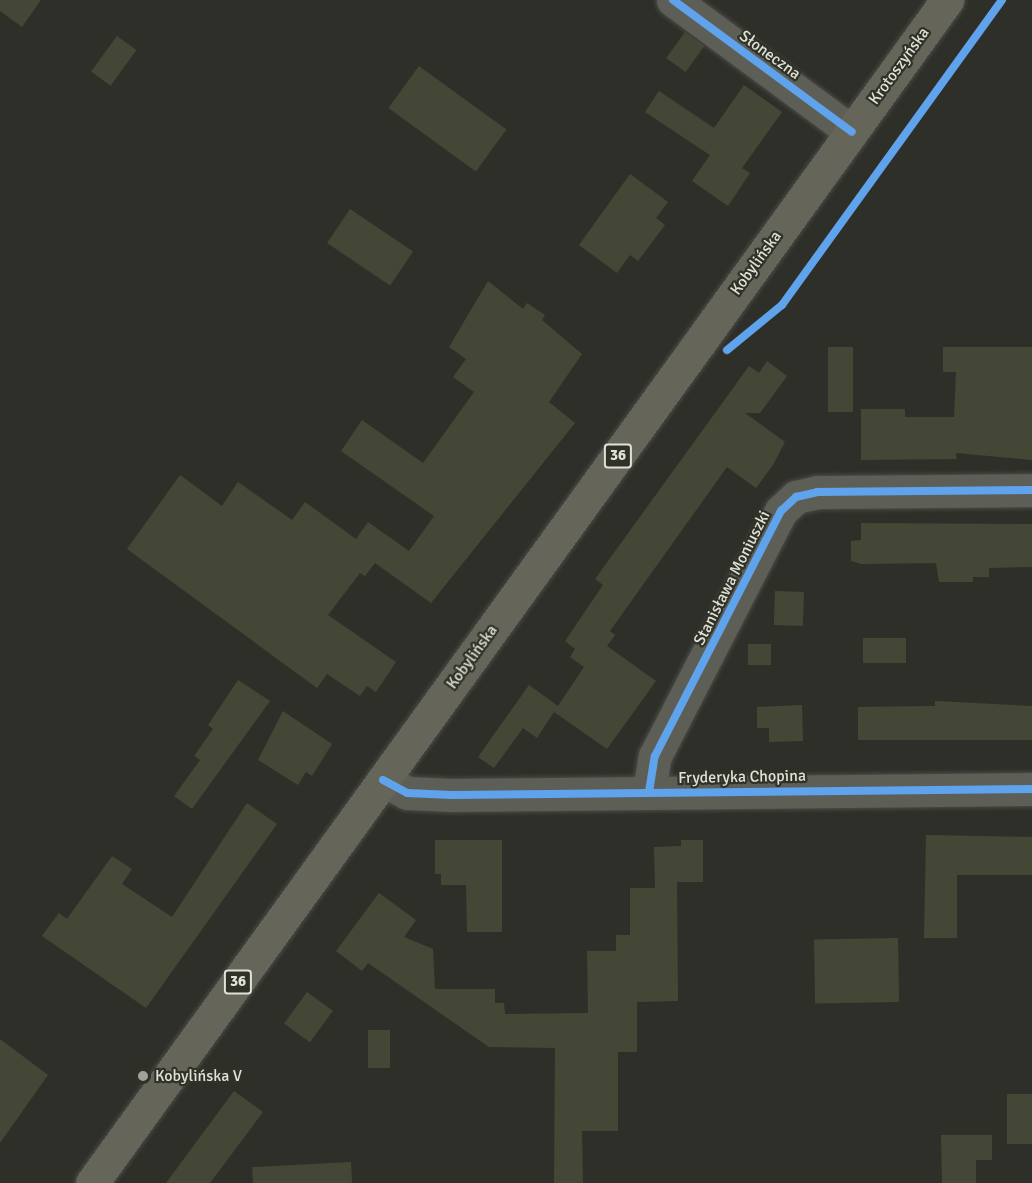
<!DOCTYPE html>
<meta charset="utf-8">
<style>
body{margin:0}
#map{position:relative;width:1032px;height:1183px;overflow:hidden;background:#2f2f2a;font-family:Signika,sans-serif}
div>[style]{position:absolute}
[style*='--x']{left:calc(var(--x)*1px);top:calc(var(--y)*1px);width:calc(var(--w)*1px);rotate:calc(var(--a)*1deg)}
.building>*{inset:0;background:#454736;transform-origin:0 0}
.roads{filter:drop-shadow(0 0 2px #4a4b47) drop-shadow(0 0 2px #4a4b47)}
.minor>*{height:33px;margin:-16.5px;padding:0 16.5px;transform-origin:16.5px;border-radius:16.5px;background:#5d5f56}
.major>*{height:33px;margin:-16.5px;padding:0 16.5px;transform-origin:16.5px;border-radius:16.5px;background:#656659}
.cycleway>*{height:8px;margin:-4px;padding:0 4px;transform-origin:4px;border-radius:4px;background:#60a3ed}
.dots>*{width:16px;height:16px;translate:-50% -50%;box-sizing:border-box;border:3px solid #303227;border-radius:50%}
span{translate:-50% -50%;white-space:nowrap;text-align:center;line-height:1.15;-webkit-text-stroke:4.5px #303227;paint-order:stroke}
.shield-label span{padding:2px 4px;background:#303227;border:2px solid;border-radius:4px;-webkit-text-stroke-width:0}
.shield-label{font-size:15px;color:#e0e2da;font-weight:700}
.street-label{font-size:16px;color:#e0e2da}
.poi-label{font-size:16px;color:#e0e2da}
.left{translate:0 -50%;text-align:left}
</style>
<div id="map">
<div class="building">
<i style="clip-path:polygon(0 0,41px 0,22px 27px,0 11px)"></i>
<i style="left:685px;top:32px;width:24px;height:32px;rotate:36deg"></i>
<i style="left:117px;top:36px;width:24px;height:44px;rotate:36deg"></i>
<i style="left:419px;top:66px;width:108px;height:52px;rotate:36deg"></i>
<i style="clip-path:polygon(744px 85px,782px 112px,742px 168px,750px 173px,728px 206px,692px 181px,710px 155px,645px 112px,659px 91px,714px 128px)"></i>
<i style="clip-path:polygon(630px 174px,668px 202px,656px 218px,665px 225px,638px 261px,630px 255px,617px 273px,579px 245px)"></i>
<i style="left:350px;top:209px;width:76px;height:41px;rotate:34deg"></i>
<i style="clip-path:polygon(488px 281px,523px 309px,527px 303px,545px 315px,542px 320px,582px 354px,549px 402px,575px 423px,431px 603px,375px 563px,365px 576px,360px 573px,328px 615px,396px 662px,376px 692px,367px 686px,360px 696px,327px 674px,317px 688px,127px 549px,180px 475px,222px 506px,238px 482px,292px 520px,305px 502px,356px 539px,368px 522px,409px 551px,434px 516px,341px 451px,362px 420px,423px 463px,474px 392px,453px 377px,466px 359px,449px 347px)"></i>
<i style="left:853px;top:347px;width:65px;height:25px;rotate:90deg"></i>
<i style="clip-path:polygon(943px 347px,1032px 347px,1032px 460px,956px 453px,957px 459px,861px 460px,861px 409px,905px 409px,905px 417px,954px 417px,956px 372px,943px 372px)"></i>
<i style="clip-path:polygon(767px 361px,787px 376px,760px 413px,745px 413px,785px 442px,773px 465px,756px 488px,727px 467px,610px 631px,615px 635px,607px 646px,656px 681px,607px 749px,554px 712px,537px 738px,523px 728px,494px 768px,478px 757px,529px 685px,558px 706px,584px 667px,570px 657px,575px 649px,565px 641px,603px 585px,595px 579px,749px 366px,759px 373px)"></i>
<i style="clip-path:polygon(861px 523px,1032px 524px,1032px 567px,989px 568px,989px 577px,973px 577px,973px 582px,939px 582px,936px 563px,861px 564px,851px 561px,851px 541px,861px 540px)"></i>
<i style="left:775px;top:591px;width:29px;height:34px;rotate:2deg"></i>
<i style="left:863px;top:638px;width:43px;height:25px"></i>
<i style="left:748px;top:644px;width:23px;height:21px"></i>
<i style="clip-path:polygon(238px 680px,270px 701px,192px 809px,174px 796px,200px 760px,194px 756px,213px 729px,208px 725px)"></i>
<i style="clip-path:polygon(935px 701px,1032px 706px,1032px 740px,858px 740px,858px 707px,935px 706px)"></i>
<i style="clip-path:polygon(802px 705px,803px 741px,769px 742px,769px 728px,757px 728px,757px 707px)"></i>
<i style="clip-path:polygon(283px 711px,332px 744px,312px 776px,306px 772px,298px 785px,258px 760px)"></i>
<i style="clip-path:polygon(247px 803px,277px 824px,146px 1008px,42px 936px,59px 913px,67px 919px,112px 856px,132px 869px,122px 884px,172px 917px)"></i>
<i style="clip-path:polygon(926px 835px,1032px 837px,1032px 875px,957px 875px,957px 938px,924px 938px)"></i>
<i style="clip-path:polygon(435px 840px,502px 840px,502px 932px,467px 932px,466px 885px,441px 885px,441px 874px,435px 874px)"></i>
<i style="clip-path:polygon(681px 840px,703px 840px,703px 882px,677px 882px,678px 1001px,637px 1002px,637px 1052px,618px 1052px,618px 1131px,582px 1131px,583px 1183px,554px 1183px,555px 1048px,489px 1047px,368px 963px,362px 971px,336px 951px,379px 893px,416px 920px,404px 937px,433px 949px,435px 989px,495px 989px,495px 1003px,504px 1003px,505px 1014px,588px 1013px,587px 951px,616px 951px,616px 935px,630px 935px,630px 888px,655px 888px,654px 847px,681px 846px)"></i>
<i style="left:898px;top:938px;width:64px;height:84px;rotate:89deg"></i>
<i style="left:307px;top:992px;width:32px;height:39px;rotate:36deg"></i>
<i style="left:368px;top:1030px;width:22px;height:38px"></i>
<i style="clip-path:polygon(0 1039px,48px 1075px,0 1143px)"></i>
<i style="clip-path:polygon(234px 1091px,263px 1112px,210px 1183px,166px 1183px)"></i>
<i style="left:1007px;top:1094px;width:25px;height:50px"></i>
<i style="clip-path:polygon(941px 1135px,992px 1135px,992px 1160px,976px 1160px,976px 1183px,942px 1183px)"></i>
<i style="left:351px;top:1162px;width:21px;height:99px;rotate:87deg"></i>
</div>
<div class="roads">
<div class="minor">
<i style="--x:673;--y:0;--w:222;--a:36.4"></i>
<i style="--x:383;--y:780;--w:27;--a:28"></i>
<i style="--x:407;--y:793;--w:45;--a:2.5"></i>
<i style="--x:452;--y:795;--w:580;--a:-0.59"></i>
<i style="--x:649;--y:792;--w:36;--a:-81"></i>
<i style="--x:655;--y:756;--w:276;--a:-62.8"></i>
<i style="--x:781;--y:511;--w:21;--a:-43"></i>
<i style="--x:796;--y:497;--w:22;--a:-13"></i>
<i style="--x:817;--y:492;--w:215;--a:-0.5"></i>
</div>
<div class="major">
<i style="--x:92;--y:1183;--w:1460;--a:-54.14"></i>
</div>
</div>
<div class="cycleway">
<i style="--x:673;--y:0;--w:222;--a:36.4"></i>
<i style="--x:727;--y:350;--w:71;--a:-39.3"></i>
<i style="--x:782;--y:305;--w:376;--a:-54.2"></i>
<i style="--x:383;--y:780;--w:27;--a:28"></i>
<i style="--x:407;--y:793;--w:45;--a:2.5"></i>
<i style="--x:452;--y:795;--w:580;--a:-0.59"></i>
<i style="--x:649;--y:792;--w:36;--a:-81"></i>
<i style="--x:655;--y:756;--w:276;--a:-62.8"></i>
<i style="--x:781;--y:511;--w:21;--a:-43"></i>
<i style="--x:796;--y:497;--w:22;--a:-13"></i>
<i style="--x:817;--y:492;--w:215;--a:-0.5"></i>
</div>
<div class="dots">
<i style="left:143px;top:1076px;background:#a2a39c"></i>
</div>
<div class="shield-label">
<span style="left:618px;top:456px">36</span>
<span style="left:238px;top:982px">36</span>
</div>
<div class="street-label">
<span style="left:770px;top:55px;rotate:36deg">Słoneczna</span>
<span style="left:899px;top:66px;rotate:-54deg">Krotoszyńska</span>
<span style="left:756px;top:263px;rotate:-54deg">Kobylińska</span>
<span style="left:732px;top:578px;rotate:-63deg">Stanisława Moniuszki</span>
<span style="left:472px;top:657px;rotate:-54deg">Kobylińska</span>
<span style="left:742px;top:777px;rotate:-1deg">Fryderyka Chopina</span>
</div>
<div class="poi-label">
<span class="left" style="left:155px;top:1076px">Kobylińska V</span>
</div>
</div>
